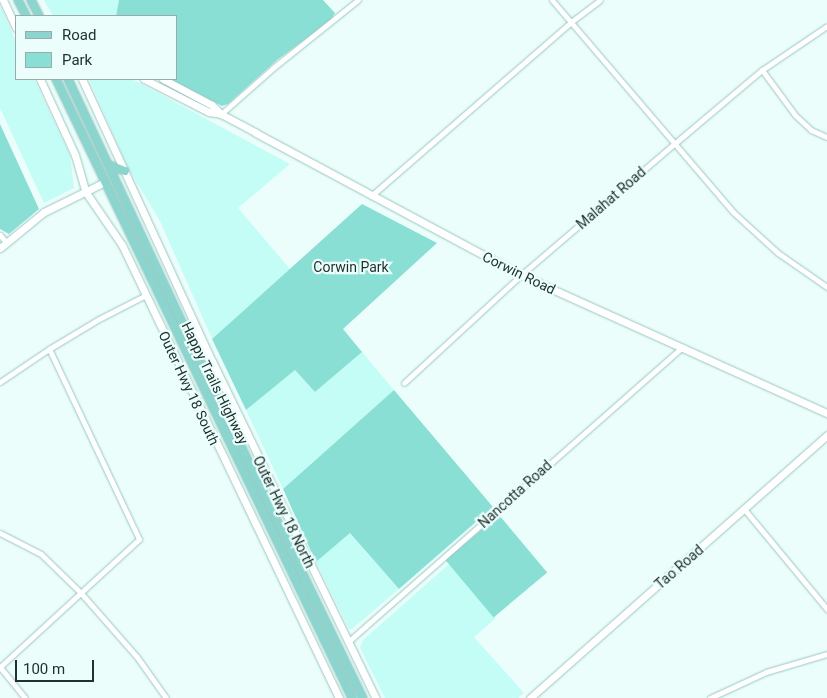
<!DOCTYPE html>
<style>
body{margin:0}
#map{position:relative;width:827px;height:698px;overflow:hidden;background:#ecfefb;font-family:Roboto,sans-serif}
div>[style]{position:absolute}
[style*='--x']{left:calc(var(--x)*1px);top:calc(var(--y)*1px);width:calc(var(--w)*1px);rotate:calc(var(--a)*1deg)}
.built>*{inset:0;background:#c4fdf6}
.green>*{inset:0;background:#8adfd5;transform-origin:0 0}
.roads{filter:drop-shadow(0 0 1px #9ac7c1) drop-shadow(0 0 1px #9ac7c1)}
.street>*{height:5px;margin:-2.5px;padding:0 2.5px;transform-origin:2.5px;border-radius:2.5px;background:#fff}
.secondary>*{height:7px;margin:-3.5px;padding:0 3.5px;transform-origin:3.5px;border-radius:3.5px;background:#fff}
.primary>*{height:8px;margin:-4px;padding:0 4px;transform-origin:4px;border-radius:4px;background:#8cd5ce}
span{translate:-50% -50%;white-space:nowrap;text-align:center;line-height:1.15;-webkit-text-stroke:4.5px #ecfefb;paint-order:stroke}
.street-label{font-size:14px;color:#203230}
.park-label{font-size:14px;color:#1a2e2c}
.legend{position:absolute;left:15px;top:15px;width:162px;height:65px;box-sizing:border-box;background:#ecfefb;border:1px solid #9aacaa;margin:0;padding:6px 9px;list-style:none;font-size:15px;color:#203230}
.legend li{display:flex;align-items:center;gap:10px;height:25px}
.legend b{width:25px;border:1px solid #9aacaa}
.scale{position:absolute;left:15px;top:660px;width:79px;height:22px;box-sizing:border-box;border:2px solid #203230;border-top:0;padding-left:6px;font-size:15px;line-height:18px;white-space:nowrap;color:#203230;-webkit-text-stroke:4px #ecfefb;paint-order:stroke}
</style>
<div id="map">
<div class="built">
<i style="clip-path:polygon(44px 0,119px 0,116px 16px,53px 16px)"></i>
<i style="clip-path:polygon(0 6px,16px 41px,16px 79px,34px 79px,70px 156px,74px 188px,44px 203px,0 108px)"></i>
<i style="clip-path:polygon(89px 79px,132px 79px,290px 164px,238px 208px,290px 269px,212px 339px,160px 221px,128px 168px)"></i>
<i style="clip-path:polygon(362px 352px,394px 390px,283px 489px,246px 410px,295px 370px,315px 392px)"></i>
<i style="clip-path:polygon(350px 533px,399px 589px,352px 629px,349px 629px,316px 562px)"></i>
<i style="clip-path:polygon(449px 564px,496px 618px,474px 637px,524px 693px,518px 698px,385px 698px,360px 648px,363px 640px)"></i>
</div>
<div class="green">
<i style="clip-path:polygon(119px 0,323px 0,335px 13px,330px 21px,277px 60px,228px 104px,222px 106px,169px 79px,176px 79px,176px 16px,116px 16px)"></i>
<i style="clip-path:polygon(0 124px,39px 209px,9px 234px,0 229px)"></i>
<i style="clip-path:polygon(362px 204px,437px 243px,343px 329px,362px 352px,315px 392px,295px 370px,246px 410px,212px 339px)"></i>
<i style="clip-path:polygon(394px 390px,493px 507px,399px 589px,350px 533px,316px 562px,283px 489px)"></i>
<i style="left:499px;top:515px;width:75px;height:70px;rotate:50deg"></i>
</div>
<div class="roads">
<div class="street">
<i style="--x:552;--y:0;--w:279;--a:49.5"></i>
<i style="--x:733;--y:212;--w:61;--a:42.3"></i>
<i style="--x:778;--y:253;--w:60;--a:34.8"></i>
<i style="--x:762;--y:70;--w:56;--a:53.7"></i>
<i style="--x:795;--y:115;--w:22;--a:43"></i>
<i style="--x:811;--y:130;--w:17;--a:24"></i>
<i style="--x:221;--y:114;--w:69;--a:-41.5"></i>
<i style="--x:273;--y:68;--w:109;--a:-38.7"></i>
<i style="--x:371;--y:196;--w:265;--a:-41"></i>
<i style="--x:571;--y:22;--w:36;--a:-37"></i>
<i style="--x:0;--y:235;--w:9;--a:49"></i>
<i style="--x:0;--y:382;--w:59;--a:-34"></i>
<i style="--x:49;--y:349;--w:58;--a:-31"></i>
<i style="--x:99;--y:319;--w:53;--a:-27.1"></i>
<i style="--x:404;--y:383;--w:159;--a:-42.7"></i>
<i style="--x:521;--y:275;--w:201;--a:-40.6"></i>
<i style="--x:674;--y:144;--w:115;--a:-40.1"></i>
<i style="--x:762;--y:70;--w:78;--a:-34.1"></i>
<i style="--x:745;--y:510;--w:129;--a:50.4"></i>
<i style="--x:0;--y:533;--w:46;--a:27.1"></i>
<i style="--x:41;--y:554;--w:54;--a:44.3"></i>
<i style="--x:80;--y:592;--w:86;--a:48.8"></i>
<i style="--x:137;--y:657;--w:50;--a:54.7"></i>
<i style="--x:349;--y:641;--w:444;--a:-41.4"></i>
<i style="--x:25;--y:698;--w:40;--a:-129"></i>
<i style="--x:0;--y:667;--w:189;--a:-42.6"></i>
<i style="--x:139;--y:539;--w:210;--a:-115.3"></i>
<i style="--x:710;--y:698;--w:62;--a:-24.9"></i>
<i style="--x:766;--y:672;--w:64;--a:-16.4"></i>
</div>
<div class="secondary">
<i style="--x:3;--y:0;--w:31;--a:65"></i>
<i style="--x:40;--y:79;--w:84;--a:65.3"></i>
<i style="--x:75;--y:155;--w:37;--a:74"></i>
<i style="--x:85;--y:191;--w:65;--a:55.6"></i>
<i style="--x:122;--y:245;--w:502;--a:64.4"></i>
<i style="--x:82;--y:79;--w:311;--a:65.3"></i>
<i style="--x:212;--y:361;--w:375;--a:64.1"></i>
<i style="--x:144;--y:79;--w:73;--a:26.9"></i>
<i style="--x:209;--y:112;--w:12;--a:9"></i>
<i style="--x:163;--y:79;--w:55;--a:28"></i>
<i style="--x:212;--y:105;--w:13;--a:45"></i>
<i style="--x:221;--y:114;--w:40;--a:28"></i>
<i style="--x:256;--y:133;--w:301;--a:28.2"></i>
<i style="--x:521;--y:275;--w:336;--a:24.3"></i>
<i style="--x:0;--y:248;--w:57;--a:-39.3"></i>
<i style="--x:44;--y:212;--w:68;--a:-26.2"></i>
<i style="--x:530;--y:698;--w:397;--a:-41.5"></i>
</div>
<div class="primary">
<i style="--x:18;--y:0;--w:18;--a:63"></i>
<i style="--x:31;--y:0;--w:18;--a:63"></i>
<i style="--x:56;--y:79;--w:686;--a:64.44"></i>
<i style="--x:68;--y:79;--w:332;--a:64.9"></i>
<i style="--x:209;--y:380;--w:353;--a:64.2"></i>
<i style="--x:109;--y:165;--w:17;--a:21"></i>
</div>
</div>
<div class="street-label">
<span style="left:611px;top:198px;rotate:-41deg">Malahat Road</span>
<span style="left:519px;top:273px;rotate:26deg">Corwin Road</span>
<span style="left:215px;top:383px;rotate:64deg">Happy Trails Highway</span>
<span style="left:189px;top:388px;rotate:65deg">Outer Hwy 18 South</span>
<span style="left:515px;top:494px;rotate:-42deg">Nancotta Road</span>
<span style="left:284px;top:512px;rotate:64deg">Outer Hwy 18 North</span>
<span style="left:679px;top:567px;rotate:-41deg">Tao Road</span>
</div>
<div class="park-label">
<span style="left:351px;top:267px">Corwin Park</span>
</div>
<ul class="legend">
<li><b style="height:6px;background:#8cd5ce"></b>Road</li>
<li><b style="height:14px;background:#8adfd5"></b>Park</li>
</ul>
<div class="scale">100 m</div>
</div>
